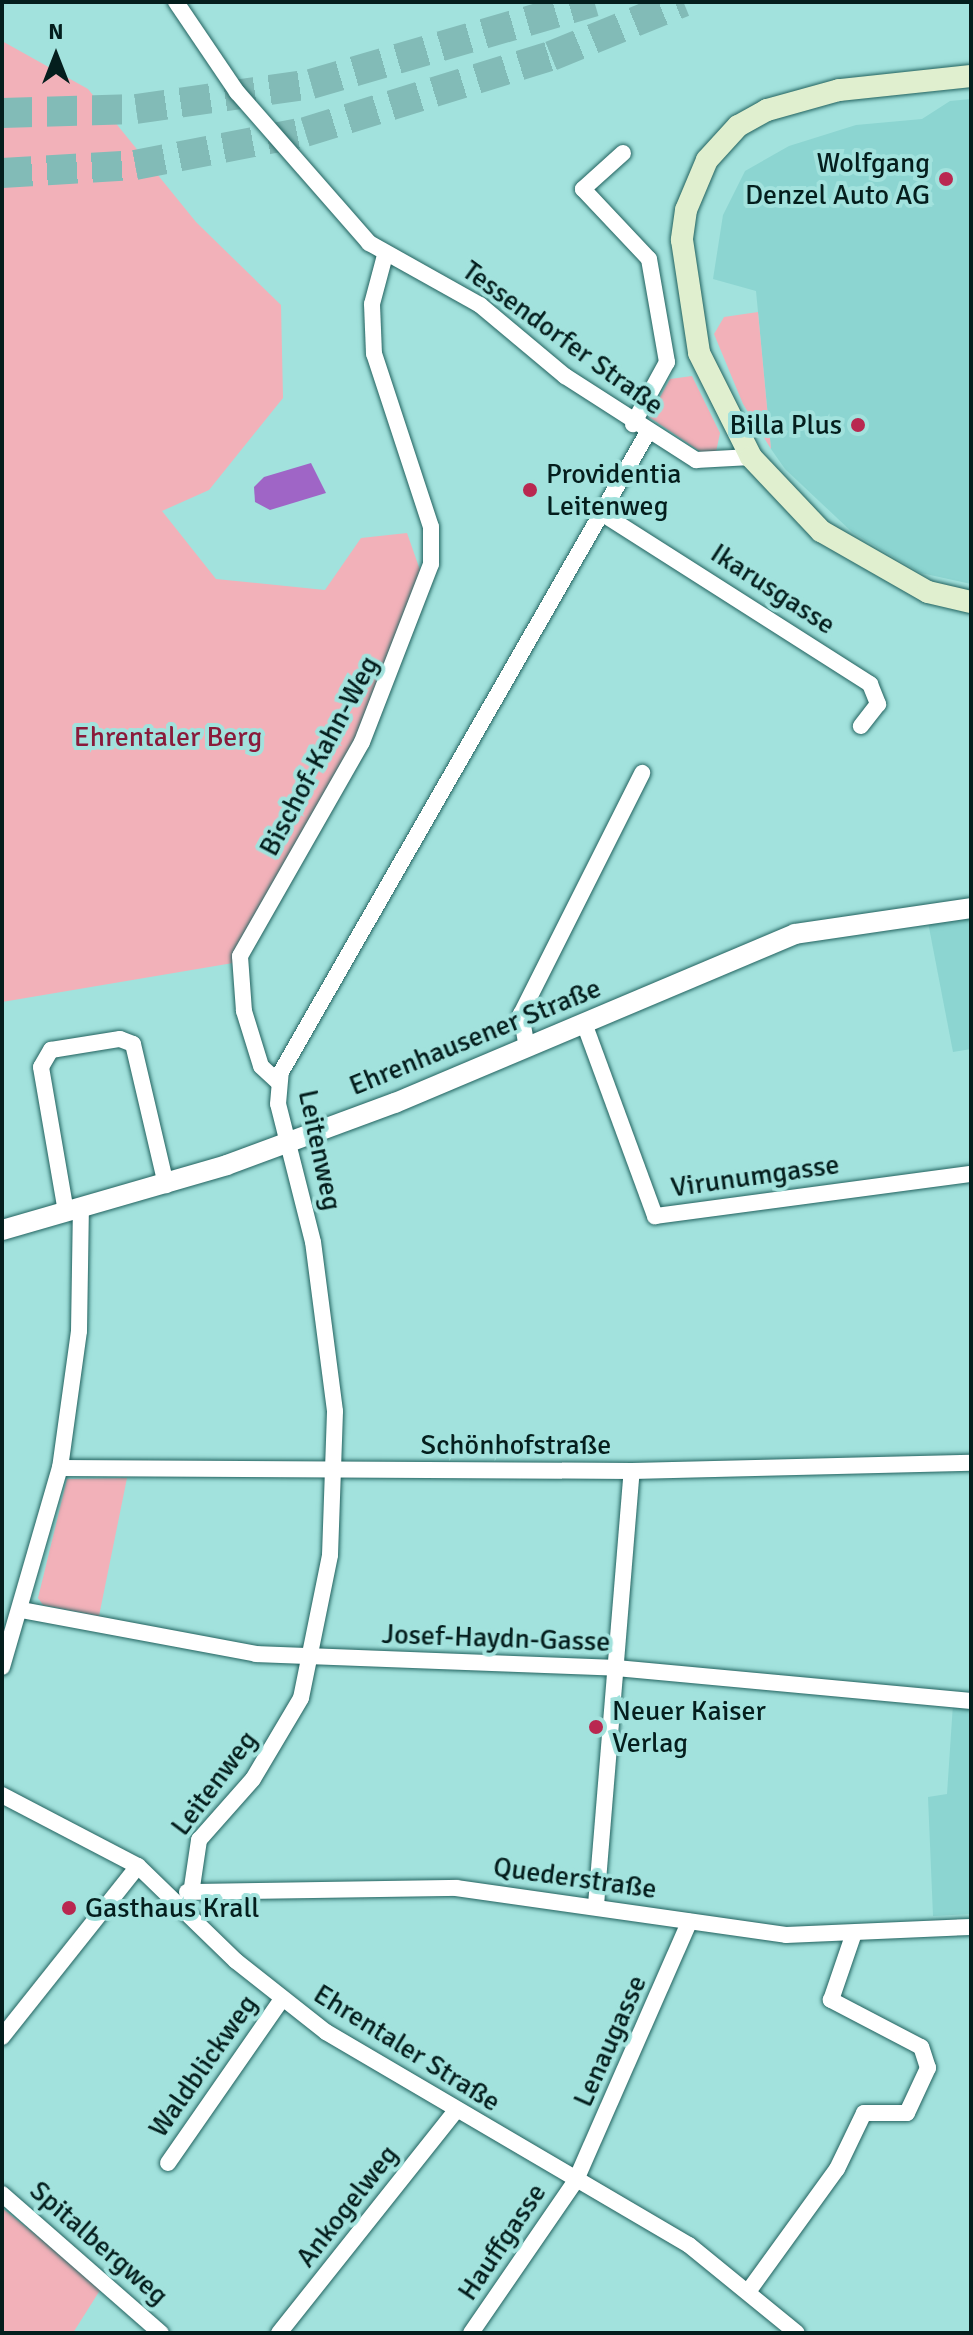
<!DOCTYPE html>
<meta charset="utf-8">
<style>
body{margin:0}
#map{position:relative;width:973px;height:2335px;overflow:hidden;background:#a2e2dd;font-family:Signika,sans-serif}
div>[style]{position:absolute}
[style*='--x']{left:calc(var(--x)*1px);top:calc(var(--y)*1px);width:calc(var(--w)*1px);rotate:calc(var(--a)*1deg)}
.built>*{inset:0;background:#8cd5d1}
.green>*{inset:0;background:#f2b1b9}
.water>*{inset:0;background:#9f65c6}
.motorway-tunnel>*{height:30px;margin-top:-15px;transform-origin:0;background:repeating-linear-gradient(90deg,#82bbb7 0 30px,transparent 0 45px)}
.roads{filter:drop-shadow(0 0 2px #22625f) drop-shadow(0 0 2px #22625f)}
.minor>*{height:16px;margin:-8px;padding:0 8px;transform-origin:8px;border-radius:8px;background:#fff}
.tertiary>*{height:20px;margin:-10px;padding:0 10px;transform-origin:10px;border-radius:10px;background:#fff}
.secondary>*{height:22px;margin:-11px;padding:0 11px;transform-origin:11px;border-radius:11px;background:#e0efcf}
.dots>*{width:22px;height:22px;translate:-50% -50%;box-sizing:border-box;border:4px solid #a2e2dd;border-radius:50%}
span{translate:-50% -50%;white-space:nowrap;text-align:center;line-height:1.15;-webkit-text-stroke:8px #a2e2dd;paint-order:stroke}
.poi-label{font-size:28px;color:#041e1d}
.right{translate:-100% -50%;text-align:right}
.left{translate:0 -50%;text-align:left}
.street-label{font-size:28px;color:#041e1d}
.park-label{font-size:28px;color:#8a1a3a}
.frame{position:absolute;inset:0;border:4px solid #041e1d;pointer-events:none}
.north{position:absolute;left:16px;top:16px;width:80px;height:80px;-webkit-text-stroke:6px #a2e2dd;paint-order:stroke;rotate:0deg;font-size:22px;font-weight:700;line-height:32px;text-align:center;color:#041e1d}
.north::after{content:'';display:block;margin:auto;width:28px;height:36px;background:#041e1d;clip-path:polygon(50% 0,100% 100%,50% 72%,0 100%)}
</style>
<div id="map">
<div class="built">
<i style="clip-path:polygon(971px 99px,971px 584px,921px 573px,853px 533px,785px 469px,771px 449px,756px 291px,713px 279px,723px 215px,745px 171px,789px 146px,856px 125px,922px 119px,950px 101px)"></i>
<i style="clip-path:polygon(971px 916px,971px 1049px,953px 1052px,927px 917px)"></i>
<i style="clip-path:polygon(953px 1704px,971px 1706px,971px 1914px,933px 1916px,928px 1797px,947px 1794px)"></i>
</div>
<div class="green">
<i style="clip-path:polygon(2px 41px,88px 89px,196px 222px,281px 305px,283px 398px,209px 490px,162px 511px,216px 579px,325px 590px,361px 538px,407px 533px,420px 570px,373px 709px,233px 963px,2px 1002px)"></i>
<i style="clip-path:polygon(758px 312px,771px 449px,743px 404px,714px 334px,724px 317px)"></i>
<i style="clip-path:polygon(692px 376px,720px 433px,716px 452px,704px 454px,649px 417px,670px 379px)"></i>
<i style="clip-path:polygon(127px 1478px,99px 1616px,43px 1605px,38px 1598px,67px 1479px)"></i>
<i style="clip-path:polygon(2px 2208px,102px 2287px,73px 2333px,2px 2333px)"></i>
</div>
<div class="water">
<i style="clip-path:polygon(311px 463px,326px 493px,270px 510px,255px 502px,254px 487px,264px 477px)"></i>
</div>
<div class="motorway-tunnel">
<i style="--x:2;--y:113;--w:134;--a:-1.7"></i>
<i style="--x:136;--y:109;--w:177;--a:-8.1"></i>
<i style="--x:311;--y:84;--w:295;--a:-16.2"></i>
<i style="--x:2;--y:173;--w:133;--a:-3.4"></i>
<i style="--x:135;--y:165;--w:173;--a:-11"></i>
<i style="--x:305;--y:132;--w:257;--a:-17.2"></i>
<i style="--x:551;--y:56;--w:143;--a:-22.2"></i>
</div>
<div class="roads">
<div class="minor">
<i style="--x:176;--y:2;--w:109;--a:55.9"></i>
<i style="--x:237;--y:92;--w:201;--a:48.8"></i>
<i style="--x:369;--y:243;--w:127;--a:29.2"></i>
<i style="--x:480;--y:305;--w:111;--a:39.9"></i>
<i style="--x:565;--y:376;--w:156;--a:32.7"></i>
<i style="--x:696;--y:460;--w:55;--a:-3.1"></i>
<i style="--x:623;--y:153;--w:54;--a:138"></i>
<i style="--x:583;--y:189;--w:96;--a:46.7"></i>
<i style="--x:649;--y:259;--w:105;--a:80.1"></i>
<i style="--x:667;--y:362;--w:71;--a:118.7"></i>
<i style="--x:603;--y:514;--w:317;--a:32.5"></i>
<i style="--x:870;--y:684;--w:22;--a:68"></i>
<i style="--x:878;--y:704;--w:28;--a:128"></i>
<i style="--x:584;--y:1023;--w:206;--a:69.8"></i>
<i style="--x:655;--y:1216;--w:319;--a:-7.6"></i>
<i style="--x:527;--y:1048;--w:35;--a:-100"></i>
<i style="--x:521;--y:1014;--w:270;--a:-63.3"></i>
<i style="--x:278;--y:1082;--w:23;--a:-137"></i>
<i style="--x:261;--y:1066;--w:58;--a:-107.2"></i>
<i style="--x:244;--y:1011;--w:55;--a:-94.2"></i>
<i style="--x:240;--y:956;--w:246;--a:-60.3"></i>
<i style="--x:362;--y:742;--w:191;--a:-68.8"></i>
<i style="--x:431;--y:564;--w:37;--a:-90"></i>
<i style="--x:431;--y:527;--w:182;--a:-108.2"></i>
<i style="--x:374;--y:354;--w:50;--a:-92.3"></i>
<i style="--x:372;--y:304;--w:51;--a:-75.1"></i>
<i style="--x:66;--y:1212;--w:147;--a:-99.8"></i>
<i style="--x:41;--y:1067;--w:20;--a:-60"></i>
<i style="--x:51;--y:1050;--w:70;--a:-9.1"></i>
<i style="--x:120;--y:1039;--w:14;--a:21"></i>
<i style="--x:133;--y:1044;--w:145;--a:76.8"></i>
<i style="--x:60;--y:1468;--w:572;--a:0.3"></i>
<i style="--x:632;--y:1471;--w:339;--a:-1.4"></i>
<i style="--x:22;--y:1610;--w:238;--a:10.6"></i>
<i style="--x:256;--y:1654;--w:360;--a:2.2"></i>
<i style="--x:616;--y:1668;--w:357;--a:5.3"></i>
<i style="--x:2;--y:1667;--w:207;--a:-73.8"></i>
<i style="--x:60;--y:1468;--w:138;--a:-82.1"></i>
<i style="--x:79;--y:1331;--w:123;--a:-89.1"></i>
<i style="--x:2;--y:1795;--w:153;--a:27.6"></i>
<i style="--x:138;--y:1866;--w:136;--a:44.1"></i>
<i style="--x:236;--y:1961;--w:115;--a:38.3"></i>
<i style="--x:326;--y:2032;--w:421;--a:30.4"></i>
<i style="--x:689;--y:2245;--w:139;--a:39.2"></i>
<i style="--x:192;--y:1887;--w:48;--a:-81.5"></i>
<i style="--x:199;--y:1840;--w:81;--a:-48.5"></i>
<i style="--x:253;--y:1779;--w:94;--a:-59.3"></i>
<i style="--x:301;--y:1698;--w:146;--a:-78.5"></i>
<i style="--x:330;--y:1555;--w:144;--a:-88"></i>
<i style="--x:335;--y:1411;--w:170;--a:-97.4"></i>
<i style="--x:313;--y:1242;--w:142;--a:-104.2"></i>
<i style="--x:278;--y:1104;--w:32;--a:-85"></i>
<i style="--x:281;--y:1072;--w:738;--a:-60.17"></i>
<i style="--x:187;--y:1892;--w:269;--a:-0.9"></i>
<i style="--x:456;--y:1888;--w:333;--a:8.1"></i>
<i style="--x:786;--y:1935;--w:185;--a:-2.5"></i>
<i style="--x:596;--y:1905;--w:435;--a:-85.3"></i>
<i style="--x:2;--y:2037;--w:218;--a:-51.5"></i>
<i style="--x:168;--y:2163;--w:200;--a:-55.2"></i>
<i style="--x:2;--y:2194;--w:211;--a:41.2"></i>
<i style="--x:750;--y:2289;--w:148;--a:-54.1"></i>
<i style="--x:837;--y:2169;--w:62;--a:-64.3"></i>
<i style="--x:864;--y:2113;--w:43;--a:0"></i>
<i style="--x:907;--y:2113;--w:50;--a:-65"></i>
<i style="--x:928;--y:2068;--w:22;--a:-108"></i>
<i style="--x:921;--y:2047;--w:102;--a:-152.4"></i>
<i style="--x:831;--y:2000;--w:71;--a:-71.1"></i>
<i style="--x:279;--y:2333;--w:283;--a:-51.5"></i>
<i style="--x:471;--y:2333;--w:186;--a:-55.5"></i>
<i style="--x:576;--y:2180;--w:282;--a:-66.3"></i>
</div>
<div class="tertiary">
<i style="--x:2;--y:1230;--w:234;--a:-16.1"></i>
<i style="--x:227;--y:1165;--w:179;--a:-20.3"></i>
<i style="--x:395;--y:1103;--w:434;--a:-22.9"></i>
<i style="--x:795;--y:934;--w:178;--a:-8.4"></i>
</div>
<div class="secondary">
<i style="--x:971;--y:76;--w:133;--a:173.9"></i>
<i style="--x:839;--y:90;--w:75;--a:164.5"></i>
<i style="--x:767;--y:110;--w:33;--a:151"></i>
<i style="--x:738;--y:126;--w:46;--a:132.4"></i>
<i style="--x:707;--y:160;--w:54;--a:112.8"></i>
<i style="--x:686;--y:210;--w:30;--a:98"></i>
<i style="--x:682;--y:240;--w:114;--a:81.4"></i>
<i style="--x:699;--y:353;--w:116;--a:63.4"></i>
<i style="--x:751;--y:457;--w:102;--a:46.6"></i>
<i style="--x:821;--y:531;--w:123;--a:29.7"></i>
<i style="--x:928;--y:592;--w:44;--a:13.1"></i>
</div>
</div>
<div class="dots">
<i style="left:946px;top:179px;background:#b92850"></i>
<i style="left:858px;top:425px;background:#b92850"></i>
<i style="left:530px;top:490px;background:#b92850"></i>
<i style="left:596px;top:1727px;background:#b92850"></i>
<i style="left:69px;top:1908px;background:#b92850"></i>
</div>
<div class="poi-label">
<span class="right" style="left:930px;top:179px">Wolfgang<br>Denzel Auto AG</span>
<span class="right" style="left:842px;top:425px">Billa Plus</span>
<span class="left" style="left:546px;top:490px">Providentia<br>Leitenweg</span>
<span class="left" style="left:612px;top:1727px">Neuer Kaiser<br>Verlag</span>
<span class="left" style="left:85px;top:1908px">Gasthaus Krall</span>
</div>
<div class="street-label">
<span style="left:563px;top:338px;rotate:36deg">Tessendorfer Straße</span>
<span style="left:773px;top:589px;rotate:33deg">Ikarusgasse</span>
<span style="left:319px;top:756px;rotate:-62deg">Bischof-Kahn-Weg</span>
<span style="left:475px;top:1037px;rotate:-22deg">Ehrenhausener Straße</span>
<span style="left:320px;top:1150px;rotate:78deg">Leitenweg</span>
<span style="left:755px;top:1176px;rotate:-8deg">Virunumgasse</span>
<span style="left:516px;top:1445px">Schönhofstraße</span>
<span style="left:496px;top:1638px;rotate:2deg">Josef-Haydn-Gasse</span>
<span style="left:214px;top:1783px;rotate:-53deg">Leitenweg</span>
<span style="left:575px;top:1878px;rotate:8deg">Quederstraße</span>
<span style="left:610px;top:2041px;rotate:-66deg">Lenaugasse</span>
<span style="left:407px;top:2048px;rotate:32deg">Ehrentaler Straße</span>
<span style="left:203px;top:2066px;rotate:-55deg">Waldblickweg</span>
<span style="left:347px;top:2206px;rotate:-52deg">Ankogelweg</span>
<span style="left:502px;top:2242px;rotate:-56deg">Hauffgasse</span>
<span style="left:99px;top:2243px;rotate:41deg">Spitalbergweg</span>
</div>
<div class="park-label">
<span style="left:168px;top:737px">Ehrentaler Berg</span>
</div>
<div class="frame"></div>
<div class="north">N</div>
</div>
